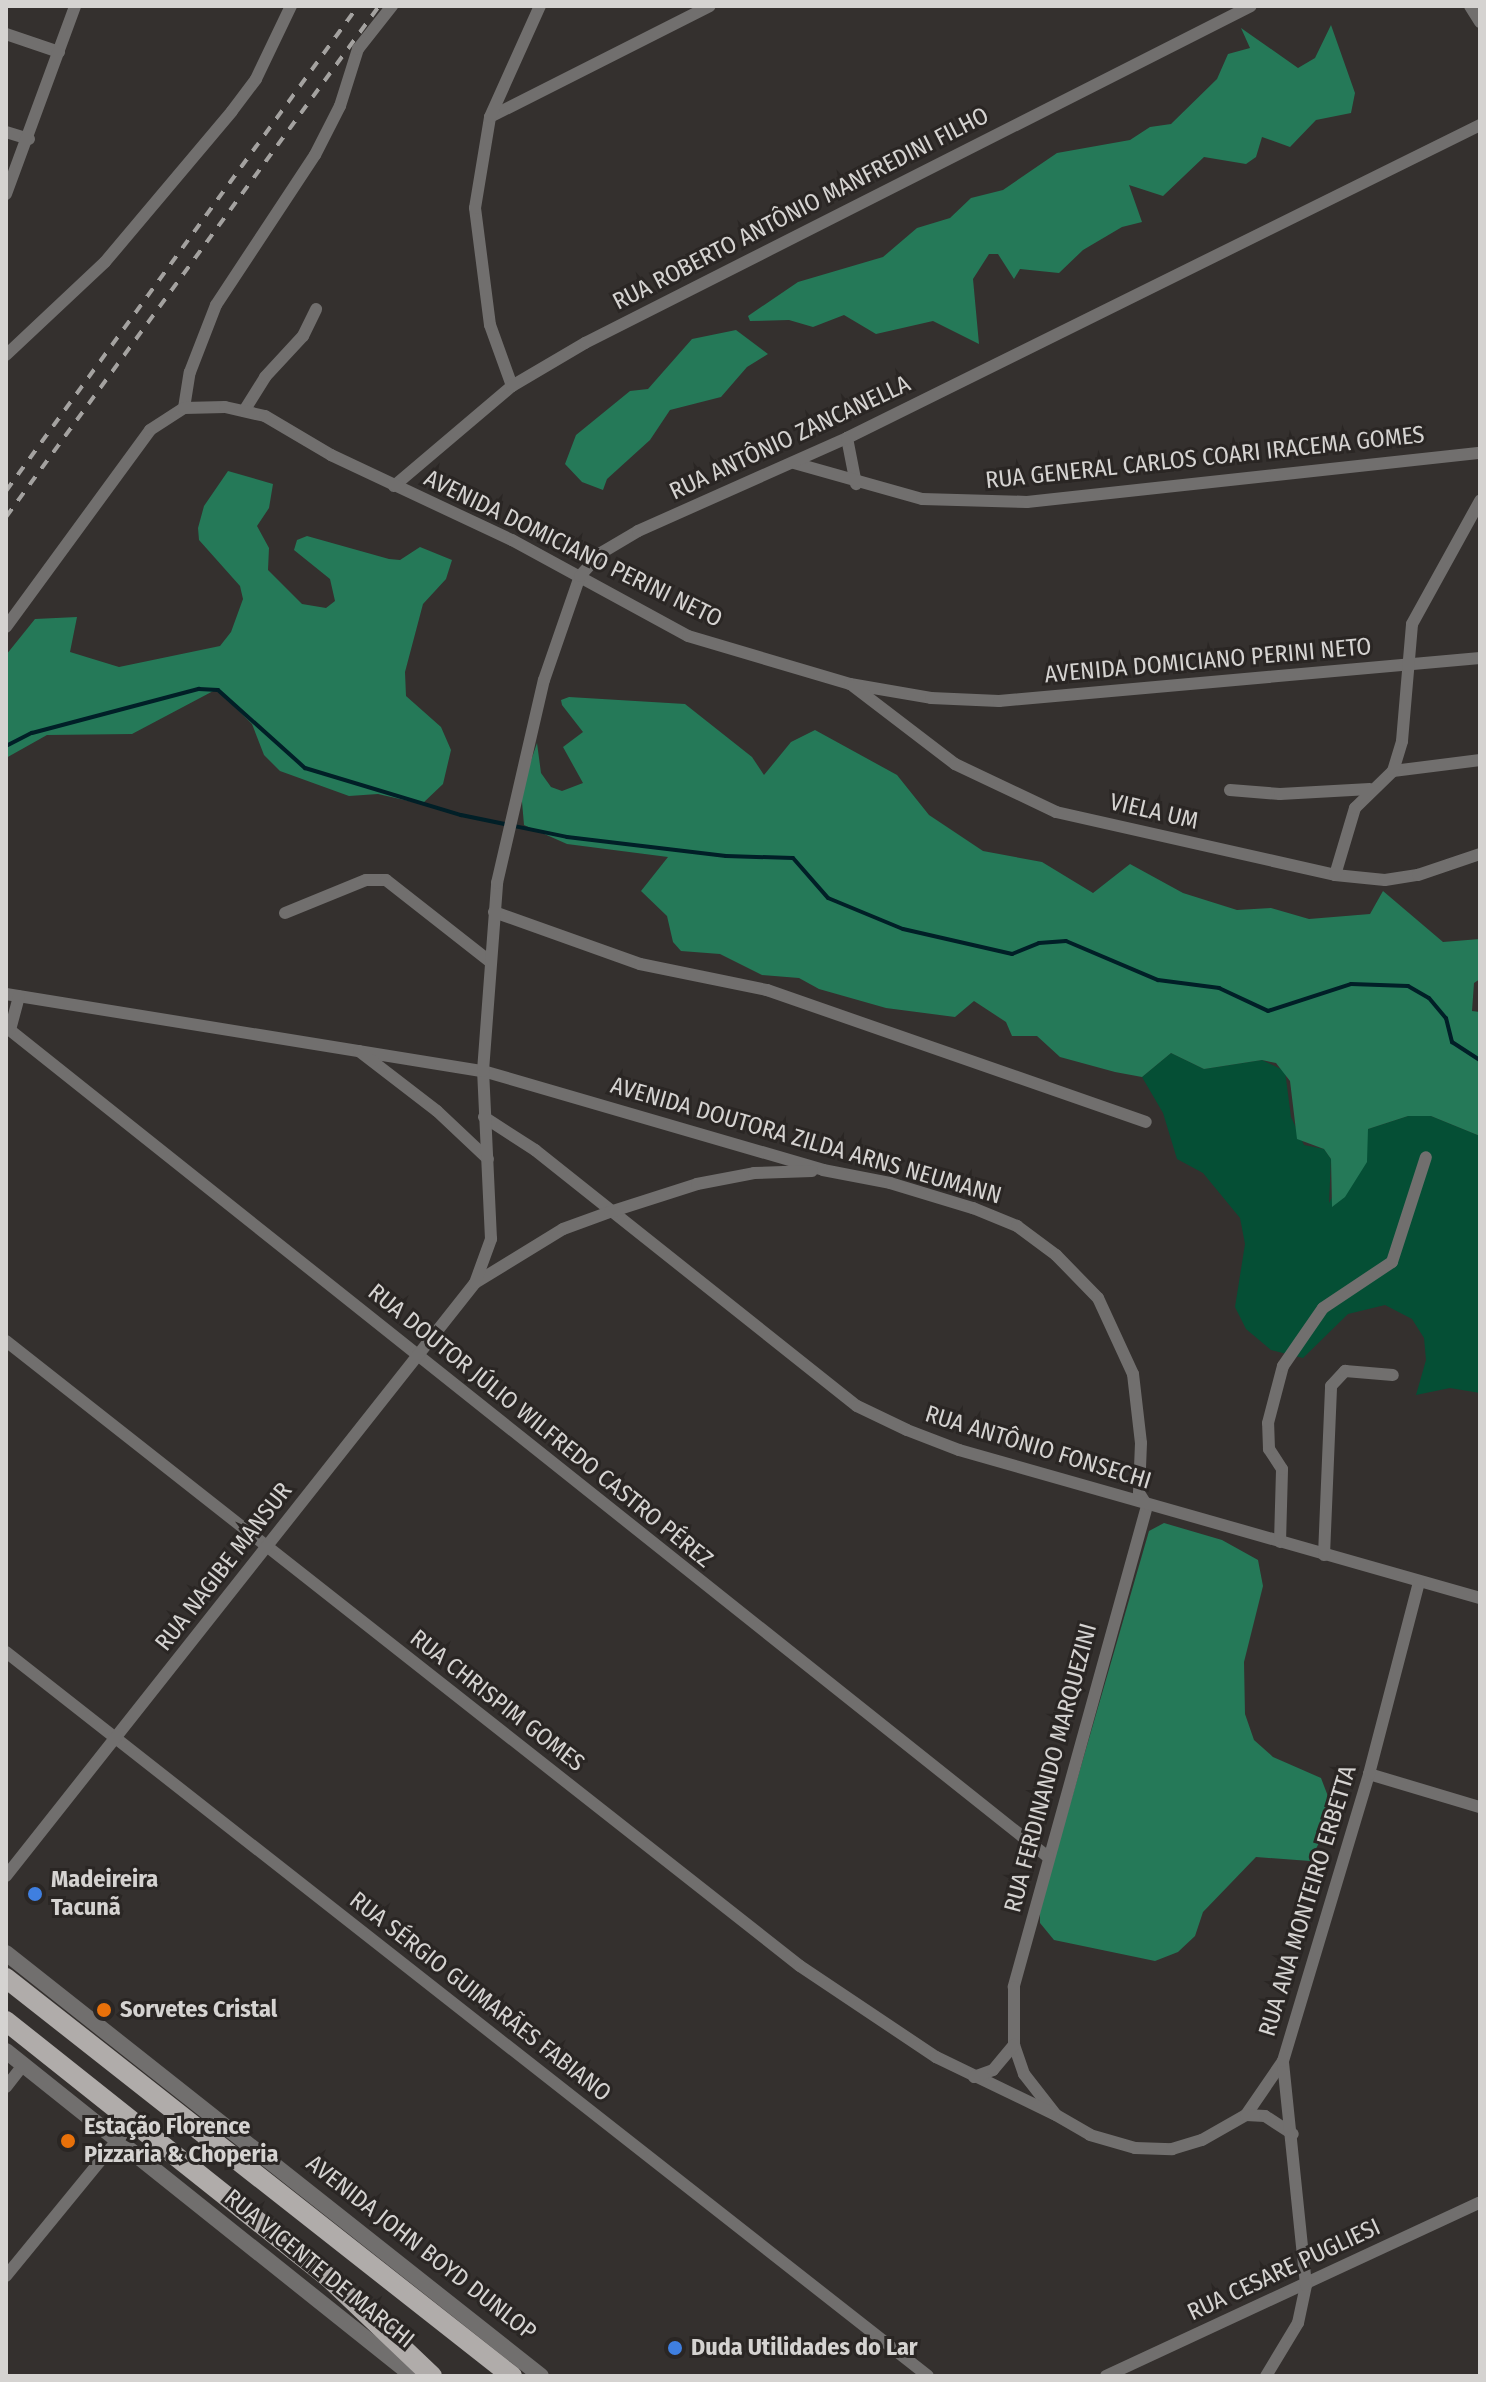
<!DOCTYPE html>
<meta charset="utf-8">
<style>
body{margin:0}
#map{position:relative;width:1486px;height:2382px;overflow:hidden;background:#34302e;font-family:"Fira Sans Condensed",sans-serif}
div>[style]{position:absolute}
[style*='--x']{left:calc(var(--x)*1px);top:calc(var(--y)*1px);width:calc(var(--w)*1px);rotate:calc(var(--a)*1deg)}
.green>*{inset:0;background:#054f35}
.forest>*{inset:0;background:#257958}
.stream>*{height:4px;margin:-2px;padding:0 2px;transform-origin:2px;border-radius:2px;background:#011f27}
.minor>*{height:12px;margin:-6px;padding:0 6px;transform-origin:6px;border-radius:6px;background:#716f6e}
.tertiary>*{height:16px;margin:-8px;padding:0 8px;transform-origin:8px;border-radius:8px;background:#716f6e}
.primary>*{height:20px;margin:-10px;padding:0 10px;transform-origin:10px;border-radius:10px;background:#b0acaa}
.rail>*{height:4px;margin-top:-2px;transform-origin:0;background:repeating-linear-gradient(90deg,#a4a2a0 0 10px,transparent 0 20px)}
.dots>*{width:22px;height:22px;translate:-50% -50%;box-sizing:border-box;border:4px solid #2a2624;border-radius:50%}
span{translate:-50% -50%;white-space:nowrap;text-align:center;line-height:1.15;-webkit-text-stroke:6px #2a2624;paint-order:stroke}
.street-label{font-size:24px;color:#d5d3d1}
.poi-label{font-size:24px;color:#d5d3d1;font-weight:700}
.left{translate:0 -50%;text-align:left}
.frame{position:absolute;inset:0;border:8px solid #d5d3d1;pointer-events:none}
</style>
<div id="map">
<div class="green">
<i style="clip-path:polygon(1171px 1053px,1204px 1069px,1262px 1060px,1285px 1071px,1291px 1117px,1304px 1145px,1324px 1149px,1331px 1159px,1329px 1203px,1368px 1129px,1408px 1116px,1431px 1116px,1480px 1136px,1480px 1393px,1450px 1388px,1416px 1395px,1426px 1360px,1424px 1338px,1412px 1319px,1385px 1305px,1348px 1314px,1303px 1358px,1271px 1350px,1246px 1329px,1235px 1307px,1245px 1244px,1240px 1218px,1203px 1173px,1177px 1159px,1163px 1113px,1142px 1077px)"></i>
</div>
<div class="forest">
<i style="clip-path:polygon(1331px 25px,1355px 93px,1351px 113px,1316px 120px,1290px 147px,1262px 137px,1256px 157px,1246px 164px,1204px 157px,1163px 196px,1129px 185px,1142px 222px,1122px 227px,1083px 250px,1059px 273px,1020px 269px,1014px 279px,998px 254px,989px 254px,973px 279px,979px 344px,933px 321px,876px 334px,844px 315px,813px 327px,789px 320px,750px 321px,748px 316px,798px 282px,883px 257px,917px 228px,950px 218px,971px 198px,1003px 190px,1057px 153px,1130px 140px,1150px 127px,1171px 124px,1217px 79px,1228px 54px,1250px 48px,1241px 28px,1298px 68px,1315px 58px)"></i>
<i style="clip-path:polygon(736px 330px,768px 354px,747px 367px,721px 397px,670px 410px,650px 440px,607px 479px,603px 490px,582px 482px,565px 464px,576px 435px,630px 391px,648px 389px,692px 339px)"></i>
<i style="clip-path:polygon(228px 471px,273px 484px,269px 508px,257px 526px,269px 548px,268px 570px,302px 604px,326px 608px,335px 601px,330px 579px,294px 550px,297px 540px,307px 536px,389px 559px,400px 560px,420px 547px,452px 560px,446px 579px,423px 604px,405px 672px,406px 696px,441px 727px,451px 750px,443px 784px,422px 804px,378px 794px,349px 796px,280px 771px,264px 755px,252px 724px,217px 689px,132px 734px,47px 735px,6px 758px,6px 655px,35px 619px,77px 617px,70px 652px,119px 667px,220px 646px,231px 632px,243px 599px,240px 586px,199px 540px,198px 528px,204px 506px)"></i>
<i style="clip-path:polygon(569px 697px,685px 704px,752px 757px,764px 775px,791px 742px,815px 730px,897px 775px,929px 815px,983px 851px,1042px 862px,1093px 893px,1130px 864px,1183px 893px,1237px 910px,1271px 908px,1309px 919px,1370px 914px,1383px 891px,1443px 942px,1480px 939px,1480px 979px,1474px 983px,1472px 1011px,1480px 1012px,1480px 1136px,1431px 1116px,1408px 1116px,1368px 1129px,1367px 1162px,1345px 1197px,1332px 1207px,1331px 1159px,1324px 1149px,1297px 1139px,1290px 1081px,1276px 1063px,1262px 1060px,1204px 1069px,1171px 1053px,1142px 1077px,1115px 1072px,1060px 1057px,1037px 1036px,1012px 1036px,1006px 1022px,974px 1001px,955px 1017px,886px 1008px,819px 989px,799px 978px,762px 975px,720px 954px,681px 951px,673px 942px,667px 916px,641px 891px,668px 857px,567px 844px,524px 825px,521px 790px,537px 743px,541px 773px,551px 787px,562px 791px,583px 783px,563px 747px,583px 732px,562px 705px,561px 700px)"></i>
<i style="clip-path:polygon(1164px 1523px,1222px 1540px,1258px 1560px,1263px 1586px,1244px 1662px,1245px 1714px,1254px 1740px,1273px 1757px,1321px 1778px,1334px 1812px,1310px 1861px,1256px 1857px,1203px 1912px,1195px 1936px,1178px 1952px,1155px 1961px,1054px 1940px,1040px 1923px,1040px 1908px,1149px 1531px)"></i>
</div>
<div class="stream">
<i style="--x:6;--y:746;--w:29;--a:-27"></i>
<i style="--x:32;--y:733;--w:173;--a:-14.8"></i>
<i style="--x:199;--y:689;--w:19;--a:3"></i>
<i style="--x:218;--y:690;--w:117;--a:41.9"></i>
<i style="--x:305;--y:768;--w:163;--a:16.8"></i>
<i style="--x:461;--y:815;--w:108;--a:11.7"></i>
<i style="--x:567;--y:837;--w:160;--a:6.8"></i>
<i style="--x:726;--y:856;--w:67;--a:1.7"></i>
<i style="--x:793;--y:858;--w:53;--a:48.8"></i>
<i style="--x:828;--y:898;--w:81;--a:22.5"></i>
<i style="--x:903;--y:929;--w:112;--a:12.9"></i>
<i style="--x:1012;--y:954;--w:29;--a:-22"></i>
<i style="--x:1039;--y:943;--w:27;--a:-4"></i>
<i style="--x:1066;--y:941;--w:100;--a:23"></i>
<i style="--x:1158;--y:980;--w:62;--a:7.5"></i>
<i style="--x:1219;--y:988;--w:54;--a:25.1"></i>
<i style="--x:1268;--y:1011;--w:87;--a:-18"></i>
<i style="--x:1351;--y:984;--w:57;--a:2"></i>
<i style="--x:1408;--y:986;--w:24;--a:30"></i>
<i style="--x:1429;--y:998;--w:26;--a:50"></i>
<i style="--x:1446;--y:1018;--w:25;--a:76"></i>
<i style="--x:1452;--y:1042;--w:33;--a:33"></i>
</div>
<div class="minor">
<i style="--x:1470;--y:6;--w:19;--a:58"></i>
<i style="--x:6;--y:34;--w:56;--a:18.8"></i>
<i style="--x:490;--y:117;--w:246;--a:-26.8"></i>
<i style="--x:6;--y:132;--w:24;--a:17"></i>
<i style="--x:6;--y:194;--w:200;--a:-69.8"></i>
<i style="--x:6;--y:355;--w:136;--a:-43.2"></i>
<i style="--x:105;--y:262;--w:197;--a:-49.9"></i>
<i style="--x:232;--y:111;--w:40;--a:-53"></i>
<i style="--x:256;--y:79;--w:81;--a:-64.4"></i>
<i style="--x:512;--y:386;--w:65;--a:-109.8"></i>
<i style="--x:490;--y:325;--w:118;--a:-97.3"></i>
<i style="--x:475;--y:208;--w:92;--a:-80.6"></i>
<i style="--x:490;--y:117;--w:122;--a:-65.8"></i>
<i style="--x:184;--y:408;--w:36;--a:-81"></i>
<i style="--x:190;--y:372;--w:72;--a:-68.8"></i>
<i style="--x:216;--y:305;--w:180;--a:-56.6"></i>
<i style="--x:315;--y:155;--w:55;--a:-63"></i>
<i style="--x:340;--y:106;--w:60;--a:-72.5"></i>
<i style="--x:358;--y:49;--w:55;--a:-51.7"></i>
<i style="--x:244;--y:411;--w:40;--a:-58"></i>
<i style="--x:265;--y:377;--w:56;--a:-47.2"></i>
<i style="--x:303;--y:336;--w:30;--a:-64"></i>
<i style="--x:847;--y:438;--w:47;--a:78.9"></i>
<i style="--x:794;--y:463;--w:133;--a:15.7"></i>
<i style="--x:922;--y:499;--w:105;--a:1.6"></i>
<i style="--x:1027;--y:502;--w:456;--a:-6.2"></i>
<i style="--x:394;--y:486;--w:155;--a:-40.3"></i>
<i style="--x:512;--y:386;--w:85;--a:-30.5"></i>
<i style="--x:585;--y:343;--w:746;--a:-26.84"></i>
<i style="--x:6;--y:627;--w:244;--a:-53.8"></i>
<i style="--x:150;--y:430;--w:40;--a:-32.9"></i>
<i style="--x:184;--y:408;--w:41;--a:-1.4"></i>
<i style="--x:225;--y:407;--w:41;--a:12.7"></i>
<i style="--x:265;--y:416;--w:77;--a:30.6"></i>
<i style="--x:331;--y:455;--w:200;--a:25.2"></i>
<i style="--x:512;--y:540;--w:200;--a:28.6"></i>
<i style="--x:688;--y:636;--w:169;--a:16.5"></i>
<i style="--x:850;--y:684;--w:82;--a:9.8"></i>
<i style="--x:931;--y:698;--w:68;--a:2.5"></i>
<i style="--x:999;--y:701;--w:483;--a:-5.1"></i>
<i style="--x:853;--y:686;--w:128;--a:37.4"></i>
<i style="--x:955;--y:764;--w:112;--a:25.4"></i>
<i style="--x:1056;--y:812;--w:286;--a:12.7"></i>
<i style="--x:1335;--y:875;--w:50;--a:5.7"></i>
<i style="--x:1385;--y:880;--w:33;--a:-9"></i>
<i style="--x:1418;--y:875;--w:65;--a:-18.7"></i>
<i style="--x:1393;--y:771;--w:88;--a:-7.2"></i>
<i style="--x:1230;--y:790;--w:50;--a:4.6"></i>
<i style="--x:1280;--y:794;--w:90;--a:-3.2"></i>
<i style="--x:1335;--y:875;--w:70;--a:-73.4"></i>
<i style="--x:1355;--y:808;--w:53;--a:-44.2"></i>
<i style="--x:1393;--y:771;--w:31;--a:-73"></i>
<i style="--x:1402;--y:741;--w:117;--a:-85.1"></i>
<i style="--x:1412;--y:624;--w:141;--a:-61.1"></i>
<i style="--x:494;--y:912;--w:155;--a:19.6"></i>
<i style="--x:640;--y:964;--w:130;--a:11.6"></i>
<i style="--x:767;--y:990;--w:401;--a:19.2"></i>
<i style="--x:285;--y:913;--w:87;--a:-22.2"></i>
<i style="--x:366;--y:880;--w:20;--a:0"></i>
<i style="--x:386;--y:880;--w:130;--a:38.1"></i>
<i style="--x:6;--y:994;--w:483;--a:9.2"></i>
<i style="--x:483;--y:1071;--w:354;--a:16.2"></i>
<i style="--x:823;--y:1170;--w:68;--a:11"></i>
<i style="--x:890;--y:1183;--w:87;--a:16.8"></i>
<i style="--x:973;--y:1208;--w:48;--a:22.2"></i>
<i style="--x:1017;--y:1226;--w:49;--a:36.6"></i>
<i style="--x:1056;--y:1255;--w:60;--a:45.7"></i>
<i style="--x:1098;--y:1298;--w:84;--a:65.3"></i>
<i style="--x:1133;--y:1374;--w:69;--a:83.4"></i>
<i style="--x:1141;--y:1443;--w:50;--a:92.3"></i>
<i style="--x:1139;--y:1493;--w:15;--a:58"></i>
<i style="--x:1147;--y:1506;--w:499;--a:105.5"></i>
<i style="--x:1014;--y:1987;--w:58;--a:90"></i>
<i style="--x:1014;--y:2045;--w:31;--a:71"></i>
<i style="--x:1024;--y:2074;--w:52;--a:52"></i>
<i style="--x:1056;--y:2115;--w:39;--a:30"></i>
<i style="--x:1090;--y:2135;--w:47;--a:16.1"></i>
<i style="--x:1135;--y:2148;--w:37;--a:2"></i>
<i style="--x:1172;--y:2149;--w:31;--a:-17"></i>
<i style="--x:1202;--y:2140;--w:51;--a:-29.6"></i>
<i style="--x:1246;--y:2115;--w:65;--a:-55.6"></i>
<i style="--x:6;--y:1027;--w:1332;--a:38.54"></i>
<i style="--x:10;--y:1030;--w:35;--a:-75"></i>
<i style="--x:359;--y:1051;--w:98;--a:37.6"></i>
<i style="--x:437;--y:1111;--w:70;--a:43.3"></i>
<i style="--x:484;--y:1117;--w:61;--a:32.9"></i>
<i style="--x:535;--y:1150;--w:411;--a:38.5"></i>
<i style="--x:857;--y:1406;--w:55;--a:25.6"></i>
<i style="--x:907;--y:1430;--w:56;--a:21"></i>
<i style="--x:959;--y:1450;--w:542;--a:15.86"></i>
<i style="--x:475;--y:1283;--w:103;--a:-31.5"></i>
<i style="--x:563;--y:1229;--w:50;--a:-19.9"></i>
<i style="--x:610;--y:1212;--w:91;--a:-17.8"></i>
<i style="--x:697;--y:1184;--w:58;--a:-10.9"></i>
<i style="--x:754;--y:1173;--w:58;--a:-2"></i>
<i style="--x:6;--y:1341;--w:1010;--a:38.21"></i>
<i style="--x:800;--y:1966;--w:164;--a:33.8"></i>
<i style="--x:936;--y:2057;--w:131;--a:25.8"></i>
<i style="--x:1280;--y:1542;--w:73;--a:-88.4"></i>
<i style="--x:1282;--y:1469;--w:24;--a:-123"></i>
<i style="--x:1269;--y:1449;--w:26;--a:-92"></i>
<i style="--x:1268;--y:1423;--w:59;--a:-75.3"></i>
<i style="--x:1283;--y:1366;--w:70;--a:-55.4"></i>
<i style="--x:1323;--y:1308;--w:83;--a:-33.7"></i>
<i style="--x:1392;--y:1262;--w:110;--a:-72.1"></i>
<i style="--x:1324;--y:1555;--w:169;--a:-87.6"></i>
<i style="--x:1331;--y:1386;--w:21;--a:-47"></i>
<i style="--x:1345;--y:1371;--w:48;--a:4.8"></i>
<i style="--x:6;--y:1652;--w:1172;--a:38.14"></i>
<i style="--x:1369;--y:1774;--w:116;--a:16.6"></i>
<i style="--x:6;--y:1876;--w:756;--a:-51.66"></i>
<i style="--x:475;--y:1283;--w:47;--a:-70"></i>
<i style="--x:491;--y:1239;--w:168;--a:-92.7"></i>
<i style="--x:483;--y:1071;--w:189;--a:-85.7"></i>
<i style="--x:497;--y:883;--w:208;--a:-77"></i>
<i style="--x:544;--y:680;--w:110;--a:-70.9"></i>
<i style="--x:580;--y:576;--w:31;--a:-48"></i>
<i style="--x:601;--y:553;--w:43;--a:-30.7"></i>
<i style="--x:638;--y:531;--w:229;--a:-24"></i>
<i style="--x:847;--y:438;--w:706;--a:-26.31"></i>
<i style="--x:974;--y:2077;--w:20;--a:-20"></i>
<i style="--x:993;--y:2070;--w:33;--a:-50"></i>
<i style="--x:6;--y:2087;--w:29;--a:-52"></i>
<i style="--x:1246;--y:2115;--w:19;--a:3"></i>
<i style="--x:1265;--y:2116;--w:33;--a:33"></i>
<i style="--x:6;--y:2276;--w:177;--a:-50.7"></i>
<i style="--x:1106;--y:2376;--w:412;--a:-24.9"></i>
<i style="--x:1266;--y:2376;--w:62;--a:-58.9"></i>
<i style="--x:1298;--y:2323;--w:39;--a:-78"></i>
<i style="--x:1306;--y:2285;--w:225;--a:-95.9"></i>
<i style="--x:1283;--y:2061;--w:300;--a:-73.3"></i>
<i style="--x:1369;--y:1774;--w:198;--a:-75.4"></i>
</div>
<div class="tertiary">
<i style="--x:6;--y:1953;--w:682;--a:38.33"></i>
<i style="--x:6;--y:2051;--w:521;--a:38.61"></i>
</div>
<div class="primary">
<i style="--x:6;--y:1978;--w:644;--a:38.19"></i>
<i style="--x:6;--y:2021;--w:410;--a:38.5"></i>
<i style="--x:327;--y:2276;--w:145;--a:43.6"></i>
</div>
<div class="rail">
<i style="--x:6;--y:491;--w:599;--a:-54.03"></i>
<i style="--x:6;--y:517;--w:633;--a:-53.87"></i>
</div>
<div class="dots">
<i style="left:35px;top:1894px;background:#3f7fe0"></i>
<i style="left:104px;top:2010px;background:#e8710a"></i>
<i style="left:68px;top:2141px;background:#e8710a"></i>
<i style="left:675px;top:2348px;background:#3f7fe0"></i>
</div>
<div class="street-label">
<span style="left:801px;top:209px;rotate:-27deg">RUA ROBERTO ANTÔNIO MANFREDINI FILHO</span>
<span style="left:790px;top:438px;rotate:-25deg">RUA ANTÔNIO ZANCANELLA</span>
<span style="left:1205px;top:458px;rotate:-6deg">RUA GENERAL CARLOS COARI IRACEMA GOMES</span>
<span style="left:573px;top:549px;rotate:26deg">AVENIDA DOMICIANO PERINI NETO</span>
<span style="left:1208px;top:661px;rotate:-5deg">AVENIDA DOMICIANO PERINI NETO</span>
<span style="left:1154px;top:812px;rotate:13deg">VIELA UM</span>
<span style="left:806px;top:1141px;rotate:16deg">AVENIDA DOUTORA ZILDA ARNS NEUMANN</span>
<span style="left:540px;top:1426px;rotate:39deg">RUA DOUTOR JÚLIO WILFREDO CASTRO PÉREZ</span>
<span style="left:1038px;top:1448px;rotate:17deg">RUA ANTÔNIO FONSECHI</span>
<span style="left:224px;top:1567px;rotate:-52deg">RUA NAGIBE MANSUR</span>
<span style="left:497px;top:1701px;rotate:38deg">RUA CHRISPIM GOMES</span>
<span style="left:1051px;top:1768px;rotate:-75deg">RUA FERDINANDO MARQUEZINI</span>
<span style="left:1308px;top:1901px;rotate:-73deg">RUA ANA MONTEIRO ERBETTA</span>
<span style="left:480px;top:1997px;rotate:38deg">RUA SÉRGIO GUIMARÃES FABIANO</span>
<span style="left:421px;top:2248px;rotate:38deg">AVENIDA JOHN BOYD DUNLOP</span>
<span style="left:319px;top:2269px;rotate:39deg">RUA VICENTE DE MARCHI</span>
<span style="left:1284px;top:2270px;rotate:-25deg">RUA CESARE PUGLIESI</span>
</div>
<div class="poi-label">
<span class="left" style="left:51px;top:1894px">Madeireira<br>Tacunã</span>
<span class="left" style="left:120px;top:2010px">Sorvetes Cristal</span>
<span class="left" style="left:84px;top:2141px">Estação Florence<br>Pizzaria &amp; Choperia</span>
<span class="left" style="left:691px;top:2348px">Duda Utilidades do Lar</span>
</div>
<div class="frame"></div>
</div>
